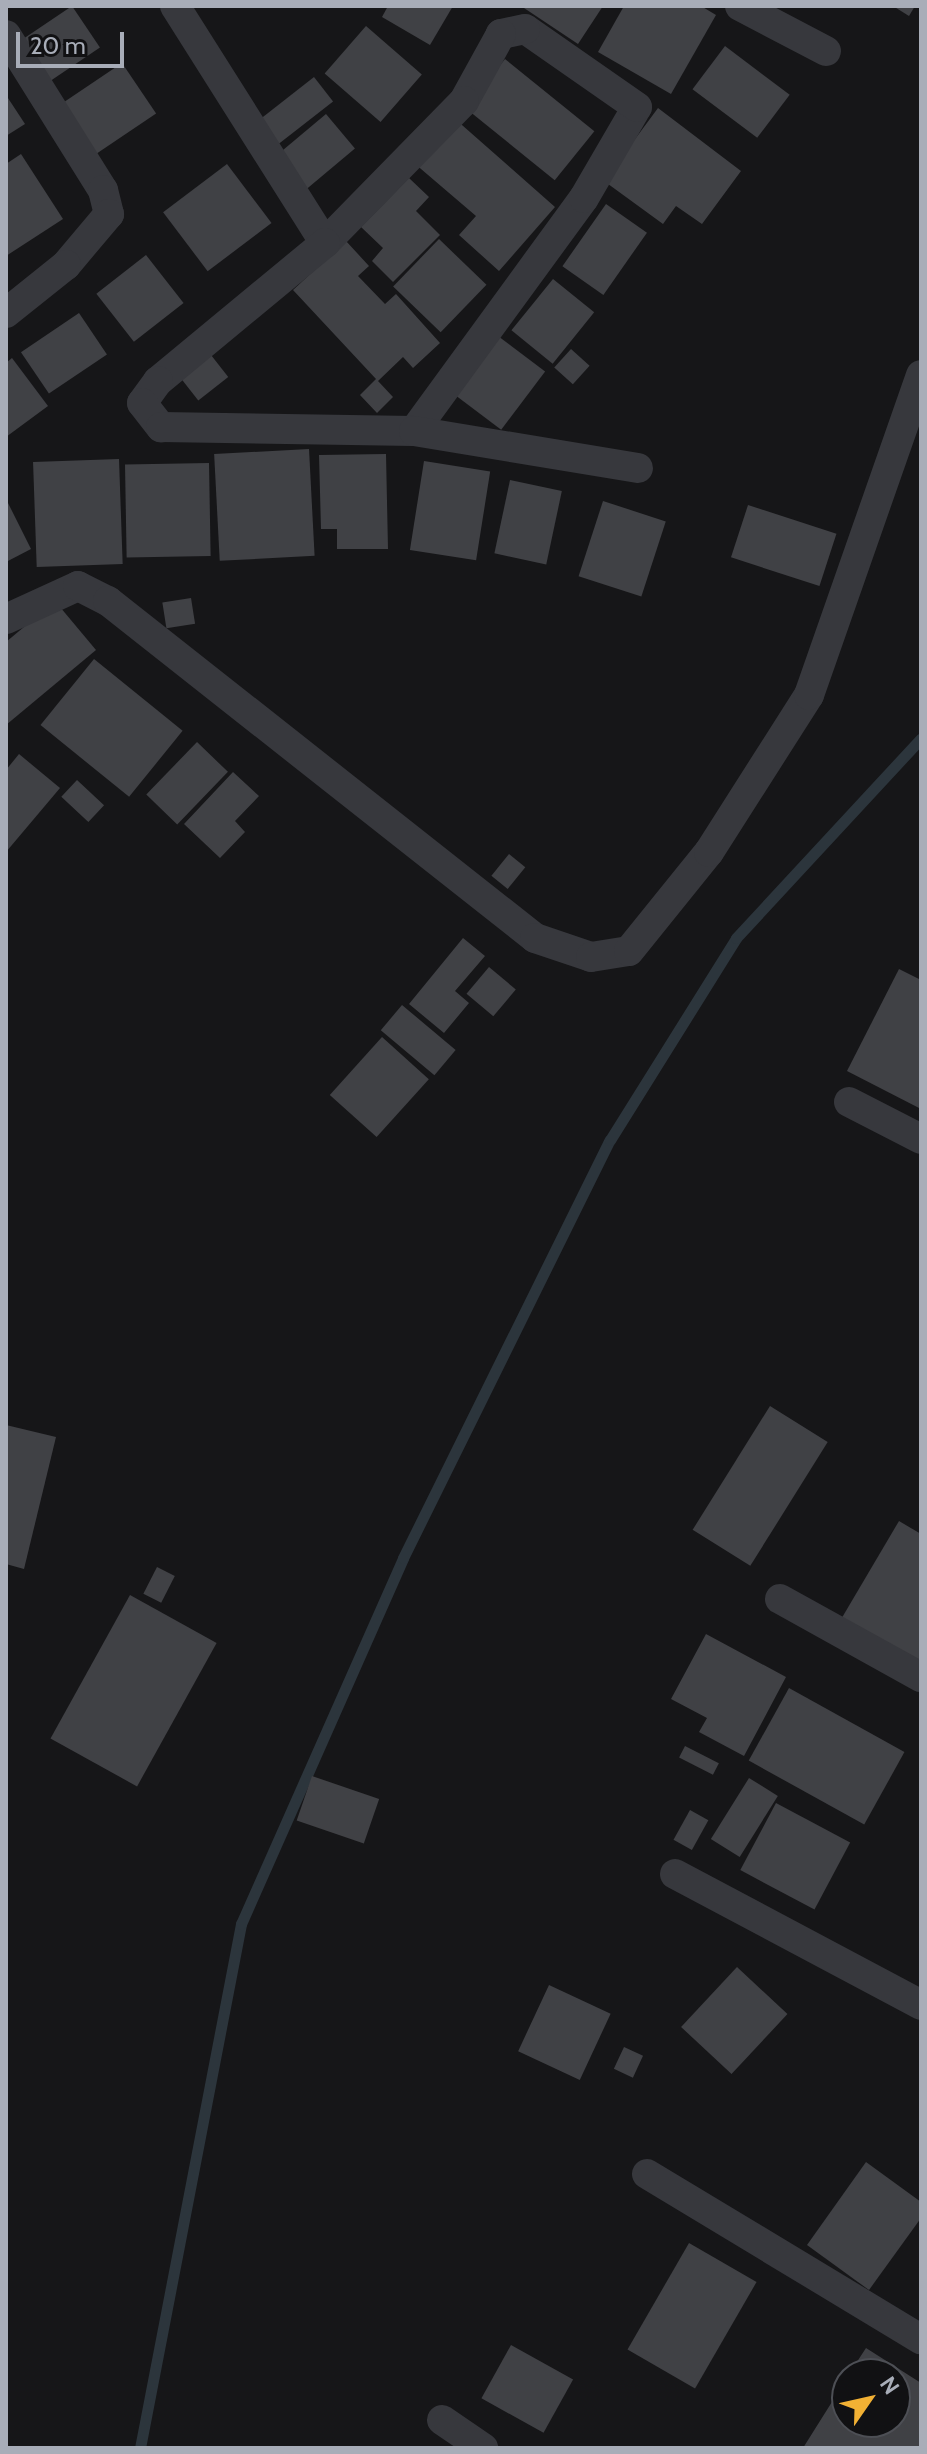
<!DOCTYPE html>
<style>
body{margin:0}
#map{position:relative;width:927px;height:2454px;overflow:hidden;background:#161618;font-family:Cabin,sans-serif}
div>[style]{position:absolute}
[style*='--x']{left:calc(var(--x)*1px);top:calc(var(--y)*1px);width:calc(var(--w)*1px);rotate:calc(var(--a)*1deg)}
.stream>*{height:11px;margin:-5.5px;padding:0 5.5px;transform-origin:5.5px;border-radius:5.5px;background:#2c353c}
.building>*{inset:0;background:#404145;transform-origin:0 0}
.minor>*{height:30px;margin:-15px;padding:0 15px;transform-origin:15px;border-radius:15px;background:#37383d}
span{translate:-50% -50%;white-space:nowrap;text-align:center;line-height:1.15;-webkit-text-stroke:6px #111113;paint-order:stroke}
.frame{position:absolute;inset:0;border:8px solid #a8adb8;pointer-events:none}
.north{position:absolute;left:831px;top:2358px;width:80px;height:80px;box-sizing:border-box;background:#111113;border:2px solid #4d4f55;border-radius:50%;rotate:56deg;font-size:22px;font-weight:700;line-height:32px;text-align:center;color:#a8adb8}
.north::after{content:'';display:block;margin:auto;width:28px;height:36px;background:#f2b134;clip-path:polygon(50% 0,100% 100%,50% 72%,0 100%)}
.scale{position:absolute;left:16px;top:32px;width:108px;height:36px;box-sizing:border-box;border:4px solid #a8adb8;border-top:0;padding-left:10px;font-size:24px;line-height:28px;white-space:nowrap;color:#a8adb8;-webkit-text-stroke:6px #111113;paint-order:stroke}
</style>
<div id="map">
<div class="stream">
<i style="--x:140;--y:2448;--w:534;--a:-79.09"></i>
<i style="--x:241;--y:1924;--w:400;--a:-66.1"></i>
<i style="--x:403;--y:1558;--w:466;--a:-63.7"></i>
<i style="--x:610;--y:1140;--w:238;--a:-58"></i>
<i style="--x:736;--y:938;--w:272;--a:-47.2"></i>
</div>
<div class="building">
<i style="left:72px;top:6px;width:50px;height:64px;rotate:56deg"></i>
<i style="clip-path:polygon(388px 6px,453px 6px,430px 45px,382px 17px)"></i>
<i style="clip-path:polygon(521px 6px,603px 6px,578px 44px)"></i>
<i style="clip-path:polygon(624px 6px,701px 6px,716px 15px,671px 94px,598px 52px)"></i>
<i style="clip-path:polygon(893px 6px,915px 6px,909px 16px)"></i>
<i style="left:366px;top:26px;width:74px;height:63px;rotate:41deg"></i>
<i style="left:725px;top:46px;width:81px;height:54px;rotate:37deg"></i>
<i style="left:505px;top:59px;width:115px;height:63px;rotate:39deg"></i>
<i style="left:122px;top:63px;width:61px;height:81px;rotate:56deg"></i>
<i style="left:314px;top:77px;width:31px;height:92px;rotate:52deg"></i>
<i style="clip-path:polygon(6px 95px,25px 124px,6px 136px)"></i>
<i style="clip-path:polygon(658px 108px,741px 171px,702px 224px,676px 206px,663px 224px,604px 181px)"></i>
<i style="left:326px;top:114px;width:45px;height:65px;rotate:50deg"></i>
<i style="clip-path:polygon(454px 118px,555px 207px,499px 271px,459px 235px,476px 216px,414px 163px)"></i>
<i style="clip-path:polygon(21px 154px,63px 219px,6px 256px,6px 164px)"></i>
<i style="left:227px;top:164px;width:74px;height:80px;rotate:53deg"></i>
<i style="clip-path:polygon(409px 178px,429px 197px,416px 211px,440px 235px,393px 282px,372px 261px,383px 248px,361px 227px)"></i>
<i style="left:606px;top:204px;width:50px;height:76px;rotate:35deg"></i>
<i style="left:439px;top:239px;width:66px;height:66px;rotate:44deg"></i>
<i style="clip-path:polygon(346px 241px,369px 266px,358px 276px,385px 304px,396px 294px,440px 343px,413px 368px,403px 357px,378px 381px,393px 397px,377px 413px,360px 395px,376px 379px,293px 290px)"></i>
<i style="left:146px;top:255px;width:61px;height:63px;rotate:52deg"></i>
<i style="left:553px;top:279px;width:53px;height:66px;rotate:39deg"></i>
<i style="left:79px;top:313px;width:50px;height:70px;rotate:56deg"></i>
<i style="left:498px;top:336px;width:59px;height:73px;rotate:37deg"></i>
<i style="left:571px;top:349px;width:25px;height:25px;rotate:42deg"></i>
<i style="left:211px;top:355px;width:28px;height:38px;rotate:52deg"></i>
<i style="clip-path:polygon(12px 358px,48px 406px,6px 437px,6px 363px)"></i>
<i style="left:309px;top:449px;width:107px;height:95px;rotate:87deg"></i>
<i style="clip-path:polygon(386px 454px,388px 549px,337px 549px,337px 529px,321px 529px,319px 455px)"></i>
<i style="left:119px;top:459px;width:105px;height:86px;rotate:88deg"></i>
<i style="left:424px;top:461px;width:67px;height:90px;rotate:9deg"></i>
<i style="left:209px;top:463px;width:93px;height:84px;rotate:89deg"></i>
<i style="left:510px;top:480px;width:53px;height:75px;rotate:12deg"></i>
<i style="clip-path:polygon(6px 499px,31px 549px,6px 562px)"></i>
<i style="left:603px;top:501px;width:66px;height:79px;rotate:18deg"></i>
<i style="left:748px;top:505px;width:93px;height:55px;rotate:18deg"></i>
<i style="left:191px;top:598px;width:26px;height:29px;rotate:81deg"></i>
<i style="clip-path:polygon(55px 601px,96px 650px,6px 725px,6px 642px)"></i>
<i style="left:94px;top:659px;width:114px;height:85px;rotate:39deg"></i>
<i style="left:197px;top:742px;width:43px;height:73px;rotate:44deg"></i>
<i style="clip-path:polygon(19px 754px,60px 788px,6px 852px,6px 770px)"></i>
<i style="clip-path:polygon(233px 772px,259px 796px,235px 821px,245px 832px,220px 858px,184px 824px)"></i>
<i style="left:77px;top:780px;width:37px;height:23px;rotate:43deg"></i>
<i style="left:509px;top:854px;width:21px;height:28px;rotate:39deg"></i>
<i style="clip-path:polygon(463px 938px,485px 956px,455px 991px,469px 1003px,444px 1033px,409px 1004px)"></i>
<i style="left:489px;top:967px;width:35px;height:35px;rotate:40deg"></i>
<i style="clip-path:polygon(899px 969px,921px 980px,921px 1109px,847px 1071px)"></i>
<i style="left:402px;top:1005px;width:70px;height:33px;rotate:40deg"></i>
<i style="left:382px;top:1037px;width:63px;height:78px;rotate:42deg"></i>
<i style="left:770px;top:1406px;width:68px;height:146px;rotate:32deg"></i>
<i style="clip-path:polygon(6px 1425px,56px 1437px,24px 1569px,6px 1564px)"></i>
<i style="clip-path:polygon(899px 1521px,921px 1534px,921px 1669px,840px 1621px)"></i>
<i style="left:157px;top:1567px;width:20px;height:30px;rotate:27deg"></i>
<i style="left:130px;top:1595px;width:99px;height:164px;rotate:29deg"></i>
<i style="clip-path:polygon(706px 1634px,786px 1677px,744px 1756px,699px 1732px,707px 1718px,671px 1699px)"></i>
<i style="left:789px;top:1688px;width:132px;height:83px;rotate:29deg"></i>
<i style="left:685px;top:1746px;width:38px;height:13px;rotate:27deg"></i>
<i style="left:312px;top:1776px;width:71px;height:47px;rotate:19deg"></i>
<i style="left:749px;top:1778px;width:34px;height:72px;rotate:32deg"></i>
<i style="left:776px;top:1803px;width:84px;height:76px;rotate:28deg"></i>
<i style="left:690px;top:1810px;width:21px;height:34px;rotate:29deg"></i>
<i style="left:737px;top:1967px;width:69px;height:82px;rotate:43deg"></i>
<i style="left:549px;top:1985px;width:68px;height:73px;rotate:25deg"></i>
<i style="left:624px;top:2047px;width:21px;height:24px;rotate:25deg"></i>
<i style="clip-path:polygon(866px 2162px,921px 2202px,921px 2218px,869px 2290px,807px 2245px)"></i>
<i style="left:689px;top:2243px;width:78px;height:123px;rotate:30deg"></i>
<i style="left:511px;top:2345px;width:71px;height:61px;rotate:29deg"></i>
<i style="clip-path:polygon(866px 2348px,921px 2383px,921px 2448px,803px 2448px,847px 2378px,847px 2422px,895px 2422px,895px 2374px,849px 2374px)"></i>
</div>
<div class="minor">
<i style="--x:175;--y:6;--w:280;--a:57.7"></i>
<i style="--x:740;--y:6;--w:97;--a:27.6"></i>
<i style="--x:6;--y:35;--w:183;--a:58"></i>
<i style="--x:103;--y:190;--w:25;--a:76"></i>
<i style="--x:109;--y:214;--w:67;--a:130.1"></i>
<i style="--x:66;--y:265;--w:77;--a:141.3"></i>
<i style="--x:414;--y:431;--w:288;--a:-53.9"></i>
<i style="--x:584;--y:198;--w:105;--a:-59.8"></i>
<i style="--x:637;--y:107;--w:136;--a:-145.1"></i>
<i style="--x:525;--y:29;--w:25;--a:168"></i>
<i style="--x:501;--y:34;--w:77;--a:118.9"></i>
<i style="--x:464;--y:101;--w:199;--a:134.4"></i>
<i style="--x:325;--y:243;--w:217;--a:140.4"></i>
<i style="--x:158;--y:381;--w:27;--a:126"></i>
<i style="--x:142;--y:403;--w:31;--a:52"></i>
<i style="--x:161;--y:427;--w:253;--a:0.9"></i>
<i style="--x:414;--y:431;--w:227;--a:9.4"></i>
<i style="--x:6;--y:619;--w:79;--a:-24.6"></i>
<i style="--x:78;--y:586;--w:34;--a:27"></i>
<i style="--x:108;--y:601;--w:544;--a:38.28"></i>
<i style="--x:535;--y:938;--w:59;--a:18.7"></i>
<i style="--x:591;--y:957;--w:38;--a:-9"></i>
<i style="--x:629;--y:951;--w:127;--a:-51.1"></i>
<i style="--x:709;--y:852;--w:186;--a:-57.5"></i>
<i style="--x:809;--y:695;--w:339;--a:-70.7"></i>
<i style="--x:849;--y:1102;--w:81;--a:27.2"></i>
<i style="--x:780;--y:1599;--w:161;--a:29"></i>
<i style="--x:675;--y:1874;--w:279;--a:28"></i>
<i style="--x:647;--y:2174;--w:320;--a:31.1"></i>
<i style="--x:442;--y:2420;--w:50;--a:34.3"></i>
</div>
<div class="frame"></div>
<div class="north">N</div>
<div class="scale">20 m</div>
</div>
